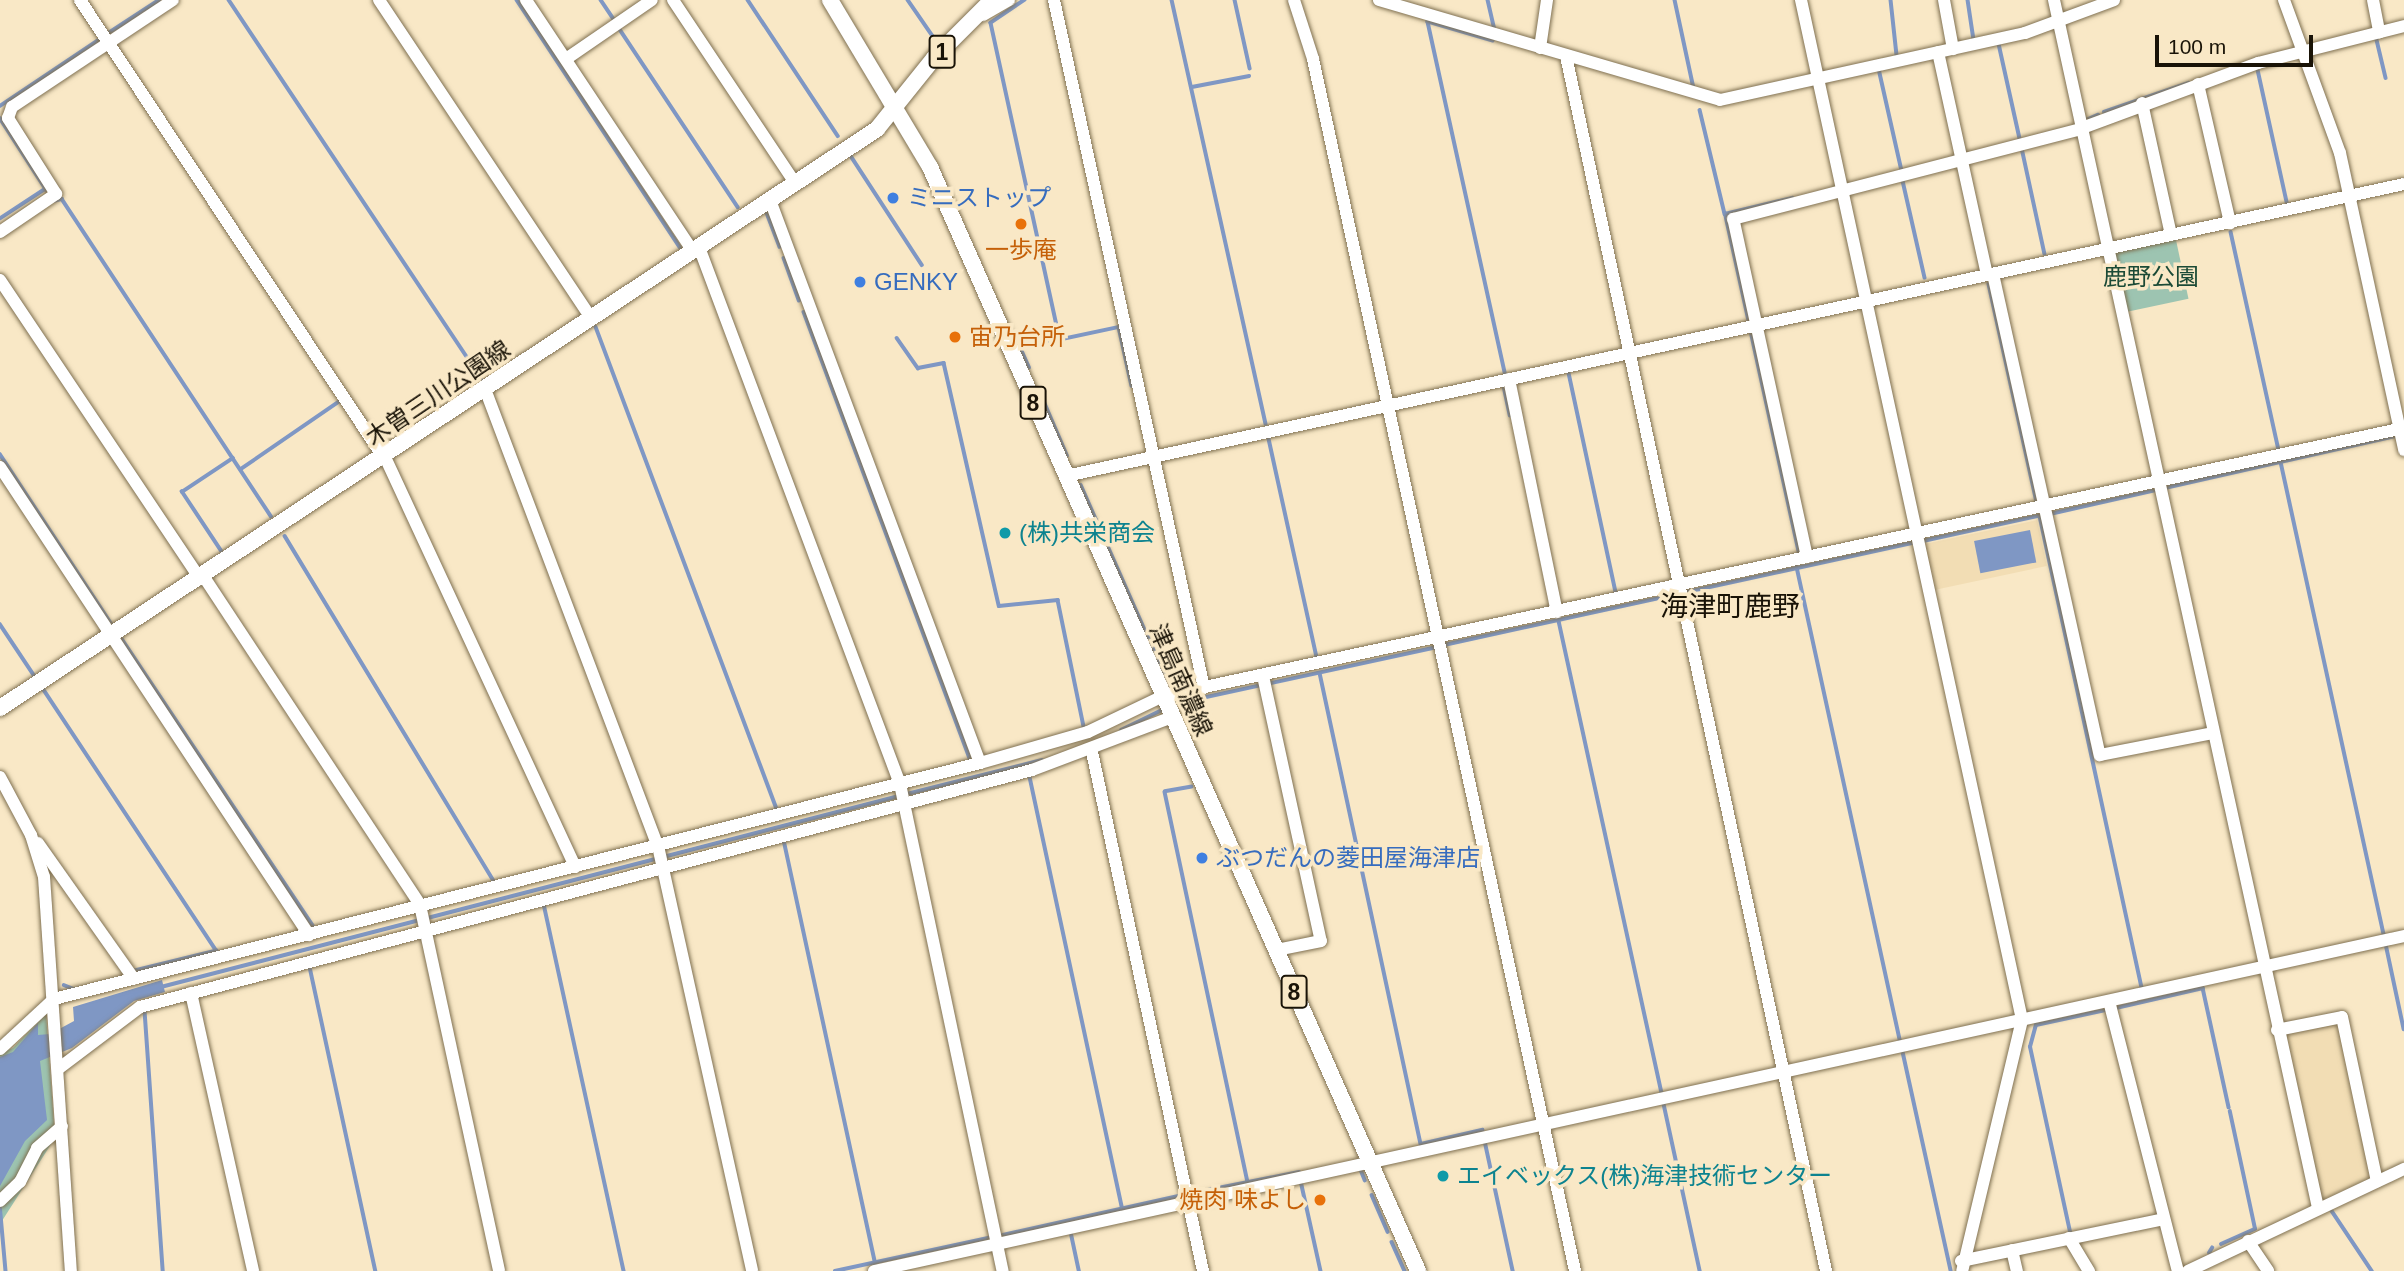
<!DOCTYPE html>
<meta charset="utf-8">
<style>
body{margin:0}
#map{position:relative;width:2404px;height:1271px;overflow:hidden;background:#f9e8c6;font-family:Arial,"Noto Sans JP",sans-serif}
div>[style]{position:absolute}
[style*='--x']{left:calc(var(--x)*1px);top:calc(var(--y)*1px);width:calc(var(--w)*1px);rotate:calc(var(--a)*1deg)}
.built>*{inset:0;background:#f2ddb4;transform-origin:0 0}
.green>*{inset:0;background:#9dc4b1;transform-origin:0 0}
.water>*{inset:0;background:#7f97c4;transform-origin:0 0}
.stream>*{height:3.5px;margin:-1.75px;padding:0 1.75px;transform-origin:1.75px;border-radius:1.75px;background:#7f97c4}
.roads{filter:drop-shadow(0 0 2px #7f7051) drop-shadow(0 0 2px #7f7051)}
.minor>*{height:12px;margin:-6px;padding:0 6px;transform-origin:6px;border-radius:6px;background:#fff}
.major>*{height:16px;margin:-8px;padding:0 8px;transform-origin:8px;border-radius:8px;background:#fff}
.dots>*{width:19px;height:19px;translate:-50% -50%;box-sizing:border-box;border:4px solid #f9e8c6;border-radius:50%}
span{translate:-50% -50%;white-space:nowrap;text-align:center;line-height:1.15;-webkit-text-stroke:7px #f9e8c6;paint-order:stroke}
.shield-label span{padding:2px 5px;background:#f9e8c6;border:2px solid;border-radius:5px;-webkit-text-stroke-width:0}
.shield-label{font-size:23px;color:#191307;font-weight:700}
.shop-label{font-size:24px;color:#366cbe}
.left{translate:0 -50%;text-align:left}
.food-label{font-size:24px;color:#c56008}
.right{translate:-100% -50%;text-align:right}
.park-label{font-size:24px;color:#1b4a36}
.street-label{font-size:24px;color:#191307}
.culture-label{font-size:24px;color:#0d838f}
.quarter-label{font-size:28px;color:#191307}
.scale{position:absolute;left:2155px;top:35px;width:158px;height:32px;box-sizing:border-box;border:4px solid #191307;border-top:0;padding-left:9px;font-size:21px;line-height:24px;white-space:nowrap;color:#191307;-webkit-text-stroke:5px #f9e8c6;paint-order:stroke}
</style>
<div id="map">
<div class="built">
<i style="left:2037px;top:520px;width:47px;height:115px;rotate:78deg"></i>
<i style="clip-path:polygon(2340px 1021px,2372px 1169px,2370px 1178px,2322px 1200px,2283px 1032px)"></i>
</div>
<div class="green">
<i style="left:2176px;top:240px;width:60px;height:65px;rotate:78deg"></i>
<i style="clip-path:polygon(46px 1014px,55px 1138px,0 1224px,0 1053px,13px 1048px)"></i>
</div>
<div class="water">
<i style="left:2030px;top:530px;width:33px;height:57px;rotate:79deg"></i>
<i style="clip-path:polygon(162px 980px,165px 992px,134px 1001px,72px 1048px,40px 1061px,47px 1120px,25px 1141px,0 1186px,0 1057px,13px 1052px,38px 1023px,38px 1035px,50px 1034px,74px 1021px,73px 1007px)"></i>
</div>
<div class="stream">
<i style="--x:229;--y:0;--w:457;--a:56.3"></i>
<i style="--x:517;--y:0;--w:296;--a:56.6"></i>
<i style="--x:601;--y:0;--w:25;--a:56"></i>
<i style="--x:748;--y:0;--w:163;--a:56.5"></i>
<i style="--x:908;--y:0;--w:55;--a:55.4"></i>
<i style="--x:1025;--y:0;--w:41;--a:145.9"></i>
<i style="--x:991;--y:23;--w:324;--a:77.7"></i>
<i style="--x:1172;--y:0;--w:434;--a:77.5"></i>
<i style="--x:1235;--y:0;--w:70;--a:77.6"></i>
<i style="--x:1488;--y:0;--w:28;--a:77"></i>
<i style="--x:1675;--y:0;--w:91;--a:77.9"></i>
<i style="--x:1891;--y:0;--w:55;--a:83.8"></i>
<i style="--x:1968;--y:0;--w:40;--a:81.5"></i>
<i style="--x:619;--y:28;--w:215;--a:56.4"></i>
<i style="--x:107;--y:34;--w:62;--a:-33.2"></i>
<i style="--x:2376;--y:36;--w:43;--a:76.6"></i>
<i style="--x:1493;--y:41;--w:68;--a:-163.7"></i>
<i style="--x:1428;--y:22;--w:359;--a:77.6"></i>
<i style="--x:1999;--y:44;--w:97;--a:77.5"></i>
<i style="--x:1879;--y:69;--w:105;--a:77.3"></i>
<i style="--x:2258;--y:70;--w:135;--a:77.6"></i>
<i style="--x:1192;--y:87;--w:58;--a:-10.9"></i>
<i style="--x:0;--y:106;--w:120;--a:-33.8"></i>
<i style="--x:1700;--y:110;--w:107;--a:76.5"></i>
<i style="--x:2104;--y:112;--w:89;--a:-19"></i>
<i style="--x:0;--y:118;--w:85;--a:57.1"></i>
<i style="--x:46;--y:189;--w:55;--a:146.9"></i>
<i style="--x:2086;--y:120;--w:13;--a:-23"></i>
<i style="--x:2022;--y:148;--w:108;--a:77.8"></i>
<i style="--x:851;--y:156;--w:130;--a:56.9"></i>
<i style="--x:1903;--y:181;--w:99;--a:77.2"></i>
<i style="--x:53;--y:201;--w:9;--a:-13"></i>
<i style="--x:62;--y:199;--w:380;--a:56.6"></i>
<i style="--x:767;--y:213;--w:36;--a:69"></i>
<i style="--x:2231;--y:232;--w:224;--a:77.6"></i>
<i style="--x:784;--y:258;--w:45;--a:70.3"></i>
<i style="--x:1989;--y:284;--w:223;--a:77.6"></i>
<i style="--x:804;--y:312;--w:479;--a:69.6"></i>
<i style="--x:1749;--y:323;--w:112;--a:-102.4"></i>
<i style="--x:1725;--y:214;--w:69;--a:-13.4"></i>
<i style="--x:596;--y:327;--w:515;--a:69.42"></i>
<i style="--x:1751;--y:331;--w:230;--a:77.7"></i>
<i style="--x:897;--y:338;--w:37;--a:55"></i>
<i style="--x:918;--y:368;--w:26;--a:-11"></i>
<i style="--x:944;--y:363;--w:249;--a:77.2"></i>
<i style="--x:999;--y:606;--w:59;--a:-5.8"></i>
<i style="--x:1058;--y:600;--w:130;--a:78.4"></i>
<i style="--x:1029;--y:368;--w:22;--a:-114"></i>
<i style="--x:1020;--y:348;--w:101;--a:-12"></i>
<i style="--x:1119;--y:327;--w:60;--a:77.6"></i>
<i style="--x:1569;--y:373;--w:224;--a:77.9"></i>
<i style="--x:1504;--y:386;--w:30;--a:78"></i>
<i style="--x:1040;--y:392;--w:69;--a:66.8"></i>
<i style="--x:1269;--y:439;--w:224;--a:77.6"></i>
<i style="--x:0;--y:454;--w:206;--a:56.7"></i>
<i style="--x:2281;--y:462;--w:485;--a:77.7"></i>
<i style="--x:241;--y:469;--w:120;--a:-34.5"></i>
<i style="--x:1081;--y:485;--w:223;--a:66.2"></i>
<i style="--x:2050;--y:514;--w:356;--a:-12.7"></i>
<i style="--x:2040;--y:516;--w:484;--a:77.8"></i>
<i style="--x:285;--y:536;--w:403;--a:58.8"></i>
<i style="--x:1923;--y:541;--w:122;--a:-12.3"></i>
<i style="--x:221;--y:551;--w:71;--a:-123.5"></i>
<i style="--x:182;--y:492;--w:61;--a:-33.7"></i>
<i style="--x:1797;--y:567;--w:487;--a:77.7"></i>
<i style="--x:1559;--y:621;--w:484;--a:77.7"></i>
<i style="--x:0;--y:624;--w:61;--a:56.3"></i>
<i style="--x:122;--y:639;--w:344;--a:56.3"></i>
<i style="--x:1444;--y:645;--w:482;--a:-12.3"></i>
<i style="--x:1320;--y:673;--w:482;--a:77.9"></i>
<i style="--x:1421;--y:1144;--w:63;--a:-12.9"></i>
<i style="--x:44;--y:690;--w:313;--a:56.5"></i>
<i style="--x:217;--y:951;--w:84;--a:166.3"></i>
<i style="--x:1174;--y:704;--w:269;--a:-12.2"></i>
<i style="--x:1121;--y:730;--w:48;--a:-26"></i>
<i style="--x:1030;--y:777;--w:442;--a:77.9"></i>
<i style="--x:1192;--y:787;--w:27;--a:170"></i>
<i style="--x:1165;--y:792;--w:398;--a:78"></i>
<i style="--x:907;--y:794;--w:139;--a:-14.1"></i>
<i style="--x:784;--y:840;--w:435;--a:77.8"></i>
<i style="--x:544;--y:904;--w:376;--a:77.7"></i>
<i style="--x:2386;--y:944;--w:87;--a:78"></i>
<i style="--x:310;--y:967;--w:311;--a:77.8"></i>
<i style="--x:64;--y:985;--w:11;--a:22"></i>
<i style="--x:161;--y:987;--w:762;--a:-14.51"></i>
<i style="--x:2116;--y:1008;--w:89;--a:-12.9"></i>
<i style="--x:2203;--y:988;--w:122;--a:77.7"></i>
<i style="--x:145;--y:1011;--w:261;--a:86"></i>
<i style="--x:1903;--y:1052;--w:224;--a:77.6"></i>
<i style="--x:1664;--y:1104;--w:171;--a:77.8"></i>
<i style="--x:1485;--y:1141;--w:133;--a:77.8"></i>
<i style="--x:1361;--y:1170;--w:11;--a:68"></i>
<i style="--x:1301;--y:1181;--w:92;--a:77.5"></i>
<i style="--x:1193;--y:1193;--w:108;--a:-11.2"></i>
<i style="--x:1372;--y:1195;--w:40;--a:66.6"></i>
<i style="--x:0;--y:1204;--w:67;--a:84.9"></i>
<i style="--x:2332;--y:1211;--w:72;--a:56.3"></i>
<i style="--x:1071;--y:1232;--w:40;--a:78"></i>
<i style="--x:2070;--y:1232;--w:189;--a:-102.2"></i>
<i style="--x:2030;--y:1047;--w:23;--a:-75"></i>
<i style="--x:2036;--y:1025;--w:72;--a:-12.1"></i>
<i style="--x:1003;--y:1235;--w:184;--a:-12.5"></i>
<i style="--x:1392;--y:1242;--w:32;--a:66"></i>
<i style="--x:2221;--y:1244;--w:37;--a:-24"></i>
<i style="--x:2255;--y:1229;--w:120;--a:-102.1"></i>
<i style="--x:2209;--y:1253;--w:6;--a:-59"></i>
<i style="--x:835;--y:1271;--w:161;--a:-12.2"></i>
</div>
<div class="roads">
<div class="minor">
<i style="--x:80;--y:0;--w:550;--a:56.43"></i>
<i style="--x:379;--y:0;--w:382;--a:56.3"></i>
<i style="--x:526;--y:0;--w:301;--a:56.4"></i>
<i style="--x:673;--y:0;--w:220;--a:56.3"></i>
<i style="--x:1054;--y:0;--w:704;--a:77.7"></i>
<i style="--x:1294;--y:0;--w:62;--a:72.1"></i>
<i style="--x:1313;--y:59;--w:1240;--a:77.8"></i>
<i style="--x:1379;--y:0;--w:355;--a:16.3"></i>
<i style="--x:1720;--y:100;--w:312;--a:-12.4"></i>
<i style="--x:2025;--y:33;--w:95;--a:-20.3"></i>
<i style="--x:1801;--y:0;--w:1044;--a:77.77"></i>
<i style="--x:2022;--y:1020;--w:258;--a:103.4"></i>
<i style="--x:1944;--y:0;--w:50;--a:79.6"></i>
<i style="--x:2054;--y:0;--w:1237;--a:77.67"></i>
<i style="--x:2284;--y:0;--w:163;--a:69.9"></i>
<i style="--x:2340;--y:153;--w:304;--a:77.8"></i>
<i style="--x:2373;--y:0;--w:33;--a:79"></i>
<i style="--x:983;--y:15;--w:30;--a:-30"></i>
<i style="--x:1540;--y:48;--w:49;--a:-81.7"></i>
<i style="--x:1938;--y:52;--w:228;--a:77.6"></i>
<i style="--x:1566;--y:56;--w:1243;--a:77.92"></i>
<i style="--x:566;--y:59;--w:104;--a:-34.5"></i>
<i style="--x:2198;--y:84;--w:143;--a:77"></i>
<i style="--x:2142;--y:103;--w:135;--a:77.6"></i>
<i style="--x:2082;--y:128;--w:188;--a:-20.3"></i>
<i style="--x:2258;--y:63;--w:151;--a:-14.2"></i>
<i style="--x:770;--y:200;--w:601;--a:69.54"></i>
<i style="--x:0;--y:232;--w:68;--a:-34.2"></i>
<i style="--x:56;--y:194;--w:90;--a:-122.3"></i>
<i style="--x:8;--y:118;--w:12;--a:-70"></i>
<i style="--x:12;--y:107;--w:193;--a:-33.6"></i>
<i style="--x:699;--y:247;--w:573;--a:69.48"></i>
<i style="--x:900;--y:784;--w:498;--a:78.1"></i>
<i style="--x:1993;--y:274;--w:493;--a:77.5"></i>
<i style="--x:2100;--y:755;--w:115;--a:-11"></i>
<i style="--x:0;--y:280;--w:360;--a:56.2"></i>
<i style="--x:1509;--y:379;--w:238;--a:78.4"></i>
<i style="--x:485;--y:389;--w:489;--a:69.3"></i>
<i style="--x:658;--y:846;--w:435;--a:77.5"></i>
<i style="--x:385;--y:457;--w:452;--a:65.1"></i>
<i style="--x:0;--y:467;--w:561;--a:56.56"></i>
<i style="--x:1066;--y:476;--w:1369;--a:-12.31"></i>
<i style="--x:1807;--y:557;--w:346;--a:-102.3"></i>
<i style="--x:1733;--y:219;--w:360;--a:-14.5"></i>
<i style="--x:204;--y:577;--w:393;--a:56.6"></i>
<i style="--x:420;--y:905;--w:374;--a:77.8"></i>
<i style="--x:1263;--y:676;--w:271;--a:77.7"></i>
<i style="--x:1321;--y:941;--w:46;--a:168.7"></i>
<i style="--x:1092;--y:752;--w:531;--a:77.93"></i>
<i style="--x:0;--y:777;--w:66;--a:61.9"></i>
<i style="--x:31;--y:835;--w:44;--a:72.8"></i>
<i style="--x:44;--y:877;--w:395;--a:86.1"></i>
<i style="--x:38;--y:843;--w:166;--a:54.8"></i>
<i style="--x:191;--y:993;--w:285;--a:77.4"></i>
<i style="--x:2109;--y:1001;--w:279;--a:75.7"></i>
<i style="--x:2277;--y:1030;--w:66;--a:-11.3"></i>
<i style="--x:2342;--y:1017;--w:168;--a:78"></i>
<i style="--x:0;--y:1049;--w:74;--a:-42.8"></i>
<i style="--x:54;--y:999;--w:956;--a:-14.3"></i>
<i style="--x:980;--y:763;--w:112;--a:-16"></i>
<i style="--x:1088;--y:732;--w:83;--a:-25.6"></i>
<i style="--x:1163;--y:696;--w:1270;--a:-12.19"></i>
<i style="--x:58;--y:1069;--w:103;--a:-37.1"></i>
<i style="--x:140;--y:1007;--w:923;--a:-14.88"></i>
<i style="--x:1032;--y:770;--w:150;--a:-20.7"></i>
<i style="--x:0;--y:1201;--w:28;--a:-44"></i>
<i style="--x:20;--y:1182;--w:38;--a:-63"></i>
<i style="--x:37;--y:1148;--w:33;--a:-41"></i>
<i style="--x:2069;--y:1238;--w:39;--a:59"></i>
<i style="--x:2248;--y:1241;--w:36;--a:56"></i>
<i style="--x:2012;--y:1250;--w:22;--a:77"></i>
<i style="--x:1961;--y:1261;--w:207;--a:-11.7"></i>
<i style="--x:874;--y:1271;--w:1566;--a:-12.35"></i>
<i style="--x:2188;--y:1271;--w:239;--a:-25.3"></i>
</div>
<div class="major">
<i style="--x:830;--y:0;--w:195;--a:59.1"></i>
<i style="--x:930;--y:167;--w:1207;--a:66.15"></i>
<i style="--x:0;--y:708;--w:1051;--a:-33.43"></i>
<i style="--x:877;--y:129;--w:91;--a:-51.2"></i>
<i style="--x:934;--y:58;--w:82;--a:-45"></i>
</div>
</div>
<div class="dots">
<i style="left:893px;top:198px;background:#3f7fe0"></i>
<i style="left:1021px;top:224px;background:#e8710a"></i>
<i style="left:860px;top:282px;background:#3f7fe0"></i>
<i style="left:955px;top:337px;background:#e8710a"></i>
<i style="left:1005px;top:533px;background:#0f9aa8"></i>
<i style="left:1202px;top:858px;background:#3f7fe0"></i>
<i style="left:1443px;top:1176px;background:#0f9aa8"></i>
<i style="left:1320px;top:1200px;background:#e8710a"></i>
</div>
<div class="shield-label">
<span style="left:942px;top:52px">1</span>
<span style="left:1033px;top:403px">8</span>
<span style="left:1294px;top:992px">8</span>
</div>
<div class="shop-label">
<span class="left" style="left:907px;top:198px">ミニストップ</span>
<span class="left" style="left:874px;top:282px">GENKY</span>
<span class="left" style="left:1216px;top:858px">ぶつだんの菱田屋海津店</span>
</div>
<div class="food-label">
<span style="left:1021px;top:250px">一歩庵</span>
<span class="left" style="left:969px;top:337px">宙乃台所</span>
<span class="right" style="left:1306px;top:1200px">焼肉 味よし</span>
</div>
<div class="park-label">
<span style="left:2151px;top:277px">鹿野公園</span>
</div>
<div class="street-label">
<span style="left:438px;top:393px;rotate:-34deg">木曽三川公園線</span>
<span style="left:1181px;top:680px;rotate:66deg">津島南濃線</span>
</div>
<div class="culture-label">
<span class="left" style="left:1019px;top:533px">(株)共栄商会</span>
<span class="left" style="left:1457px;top:1176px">エイベックス(株)海津技術センター</span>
</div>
<div class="quarter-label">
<span style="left:1730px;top:607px">海津町鹿野</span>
</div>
<div class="scale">100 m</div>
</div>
